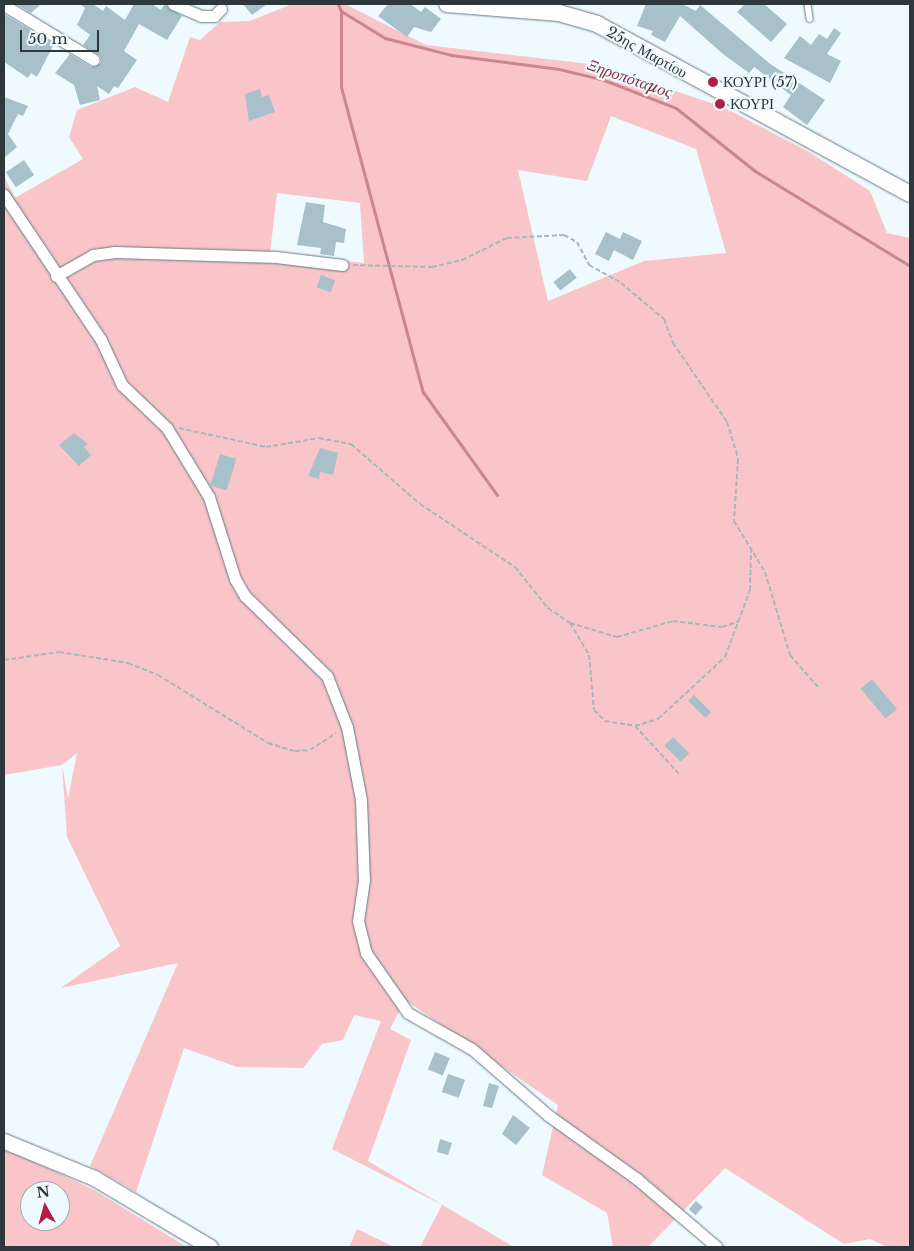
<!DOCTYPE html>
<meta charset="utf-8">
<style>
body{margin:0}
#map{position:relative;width:914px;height:1251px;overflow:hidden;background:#effafe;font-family:"Libre Baskerville",serif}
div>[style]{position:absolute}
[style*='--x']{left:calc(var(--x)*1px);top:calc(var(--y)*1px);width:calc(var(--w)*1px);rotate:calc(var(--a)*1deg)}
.green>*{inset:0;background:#fac5c9}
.stream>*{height:3px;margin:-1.5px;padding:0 1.5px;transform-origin:1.5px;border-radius:1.5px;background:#ca868e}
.building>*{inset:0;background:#a7c0ca;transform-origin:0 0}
.path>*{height:2px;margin-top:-1px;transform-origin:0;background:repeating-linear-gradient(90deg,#abb6ba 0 5px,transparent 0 7.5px)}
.roads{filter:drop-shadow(0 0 1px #637a84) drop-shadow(0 0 1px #637a84)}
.service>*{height:5.5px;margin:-2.75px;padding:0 2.75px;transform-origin:2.75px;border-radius:2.75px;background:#fff}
.minor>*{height:11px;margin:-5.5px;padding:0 5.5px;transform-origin:5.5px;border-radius:5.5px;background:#fff}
.tertiary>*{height:15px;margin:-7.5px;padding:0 7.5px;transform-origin:7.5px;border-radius:7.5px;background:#fff}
.secondary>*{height:16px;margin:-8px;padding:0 8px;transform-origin:8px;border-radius:8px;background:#fff}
.dots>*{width:14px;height:14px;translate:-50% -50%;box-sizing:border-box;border:2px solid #effafe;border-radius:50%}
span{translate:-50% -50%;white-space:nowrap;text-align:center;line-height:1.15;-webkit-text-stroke:4.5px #effafe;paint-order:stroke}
.street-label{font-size:15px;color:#2e373c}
.poi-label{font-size:15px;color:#2e373c}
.left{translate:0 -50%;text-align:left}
.water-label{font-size:16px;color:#82303f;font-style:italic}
.frame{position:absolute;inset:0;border:5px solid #2e373c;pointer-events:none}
.north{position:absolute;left:20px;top:1181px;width:50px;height:50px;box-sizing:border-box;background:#effafe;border:1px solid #a2acb0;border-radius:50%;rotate:353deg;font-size:14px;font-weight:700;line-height:20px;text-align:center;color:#2e373c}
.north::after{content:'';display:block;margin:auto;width:18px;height:22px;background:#b11e46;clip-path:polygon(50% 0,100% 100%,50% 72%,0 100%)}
.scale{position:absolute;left:20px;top:30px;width:79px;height:22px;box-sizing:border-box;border:2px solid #2e373c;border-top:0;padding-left:6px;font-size:15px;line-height:18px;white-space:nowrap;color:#2e373c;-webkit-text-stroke:4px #effafe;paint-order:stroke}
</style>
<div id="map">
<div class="green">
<i style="clip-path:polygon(evenodd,292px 4px,345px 4px,426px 45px,598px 65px,723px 107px,809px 152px,870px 191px,887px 233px,910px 238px,910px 1247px,887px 1247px,870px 1239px,844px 1244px,725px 1168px,648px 1247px,613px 1247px,607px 1213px,542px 1175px,558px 1105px,405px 1000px,390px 1029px,411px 1040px,368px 1161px,514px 1247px,420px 1247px,442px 1205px,332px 1149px,381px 1021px,354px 1015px,343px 1040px,322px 1044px,303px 1068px,237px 1067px,184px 1048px,136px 1192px,90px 1166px,178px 963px,61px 988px,120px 946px,67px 837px,62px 765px,4px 775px,4px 176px,15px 198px,83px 159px,69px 137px,77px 110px,135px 87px,168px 102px,190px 37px,200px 40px,220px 22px,250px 21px,292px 4px,611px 116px,696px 149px,726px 253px,644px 261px,548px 301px,518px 170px,587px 181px,611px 116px,292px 4px,277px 193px,360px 203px,364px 263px,270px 253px,277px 193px,292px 4px,77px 753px,68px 799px,62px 765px,77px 753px)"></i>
<i style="clip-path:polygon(evenodd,4px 1147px,94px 1190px,187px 1247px,4px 1247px,4px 1147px,30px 1191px,60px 1191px,60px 1221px,30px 1221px,30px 1191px)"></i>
<i style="clip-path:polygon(357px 1229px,394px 1247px,349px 1247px)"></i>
</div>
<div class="stream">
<i style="--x:338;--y:4;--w:8;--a:67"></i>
<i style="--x:341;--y:11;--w:52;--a:31.5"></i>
<i style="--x:385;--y:38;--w:68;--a:14.4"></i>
<i style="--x:451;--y:55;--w:109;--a:7.4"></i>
<i style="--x:559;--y:69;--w:46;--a:13.7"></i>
<i style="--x:604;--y:80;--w:77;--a:21.3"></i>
<i style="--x:676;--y:108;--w:101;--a:38.6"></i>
<i style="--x:755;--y:171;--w:182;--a:31.5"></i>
<i style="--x:341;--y:11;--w:76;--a:90"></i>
<i style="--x:341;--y:87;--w:316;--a:75"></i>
<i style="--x:423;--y:392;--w:127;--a:54.3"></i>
</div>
<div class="building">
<i style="clip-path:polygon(16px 4px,41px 4px,31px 13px)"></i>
<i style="clip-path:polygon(80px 4px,93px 4px,103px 11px,106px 6px,125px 20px,134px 4px,152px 4px,161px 10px,165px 4px,182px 16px,167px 40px,139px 24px,124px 51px,137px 60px,118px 88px,114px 86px,109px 94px,97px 86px,100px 100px,80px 105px,74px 85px,55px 73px,70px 54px,91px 67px,101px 63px,100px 56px,83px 45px,90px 35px,77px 25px,85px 8px)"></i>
<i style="clip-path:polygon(243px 4px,267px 4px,252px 15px)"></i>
<i style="clip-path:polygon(388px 4px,410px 4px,421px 12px,425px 7px,441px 19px,431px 32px,414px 27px,407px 37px,378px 16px)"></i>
<i style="clip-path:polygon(646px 4px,682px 4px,696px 11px,700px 5px,769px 63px,825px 100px,807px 125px,783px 107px,791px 95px,754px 67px,749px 73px,723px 54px,680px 16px,665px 42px,651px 35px,653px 31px,637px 26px)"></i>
<i style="clip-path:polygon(745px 4px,764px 4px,787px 24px,771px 42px,737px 12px)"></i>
<i style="clip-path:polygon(4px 14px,54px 44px,37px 77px,31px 73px,28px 78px,4px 62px)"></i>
<i style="clip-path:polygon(834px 28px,841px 33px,827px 54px,841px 61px,830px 83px,784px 58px,800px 36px,811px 45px,819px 34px,827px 39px)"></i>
<i style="clip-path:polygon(260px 89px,262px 97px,269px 95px,275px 112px,249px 121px,245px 94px)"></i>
<i style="clip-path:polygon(4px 97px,28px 106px,23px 116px,18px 114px,8px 134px,17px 147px,4px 158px)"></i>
<i style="left:24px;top:160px;width:18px;height:22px;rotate:56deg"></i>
<i style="clip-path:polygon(306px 202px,325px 205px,323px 222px,346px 229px,344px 243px,336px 242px,334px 256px,320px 254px,321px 248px,297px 245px)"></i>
<i style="clip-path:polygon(606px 232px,620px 239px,623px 232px,642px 241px,633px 260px,614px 250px,609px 261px,595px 254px)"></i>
<i style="left:570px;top:269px;width:11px;height:21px;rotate:52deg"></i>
<i style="left:321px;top:275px;width:15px;height:13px;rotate:20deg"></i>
<i style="clip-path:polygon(74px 433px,88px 444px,84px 447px,91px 455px,79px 466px,59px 445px)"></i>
<i style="clip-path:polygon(320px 448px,338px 453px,333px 475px,320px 472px,319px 479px,308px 476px)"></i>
<i style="left:220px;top:454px;width:17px;height:33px;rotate:17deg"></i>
<i style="left:872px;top:679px;width:39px;height:15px;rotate:50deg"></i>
<i style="left:694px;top:695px;width:24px;height:8px;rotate:45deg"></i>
<i style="left:673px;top:737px;width:23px;height:12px;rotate:45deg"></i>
<i style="left:435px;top:1052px;width:16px;height:19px;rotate:22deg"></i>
<i style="left:448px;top:1074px;width:18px;height:19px;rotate:19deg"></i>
<i style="clip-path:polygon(489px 1083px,499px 1086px,492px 1108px,483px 1106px)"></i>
<i style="clip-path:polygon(513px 1115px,530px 1128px,516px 1145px,502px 1134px)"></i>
<i style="clip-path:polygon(440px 1139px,452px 1143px,448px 1155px,437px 1152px)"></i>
<i style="left:696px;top:1201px;width:9px;height:11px;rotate:41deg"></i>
</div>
<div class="path">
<i style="--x:353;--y:265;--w:79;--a:1.5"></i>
<i style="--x:432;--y:267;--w:31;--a:-13"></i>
<i style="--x:462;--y:260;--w:50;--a:-26.1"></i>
<i style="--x:507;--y:238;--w:57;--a:-3"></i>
<i style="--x:564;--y:235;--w:15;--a:28"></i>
<i style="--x:577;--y:242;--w:26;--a:62"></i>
<i style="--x:589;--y:265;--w:37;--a:29"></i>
<i style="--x:621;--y:283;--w:56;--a:39.9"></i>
<i style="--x:664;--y:319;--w:26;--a:69"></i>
<i style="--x:673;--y:343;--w:96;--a:55.6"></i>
<i style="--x:727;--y:422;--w:39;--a:73"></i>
<i style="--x:738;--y:459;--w:62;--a:93.7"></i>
<i style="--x:734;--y:521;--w:60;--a:58.7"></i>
<i style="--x:765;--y:572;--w:87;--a:73.2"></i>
<i style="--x:790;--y:655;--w:43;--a:48.8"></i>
<i style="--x:179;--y:428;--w:89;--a:12.3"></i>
<i style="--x:266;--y:447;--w:54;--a:-9.6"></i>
<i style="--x:319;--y:438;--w:33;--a:11"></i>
<i style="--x:351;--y:444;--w:91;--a:41"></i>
<i style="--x:420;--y:504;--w:114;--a:33.6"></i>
<i style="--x:515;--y:567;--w:53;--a:51.2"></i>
<i style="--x:548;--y:608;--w:27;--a:34"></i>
<i style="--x:570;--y:623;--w:37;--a:59"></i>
<i style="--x:589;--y:655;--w:55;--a:84.8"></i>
<i style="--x:594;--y:710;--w:16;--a:45"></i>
<i style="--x:605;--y:721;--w:30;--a:9"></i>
<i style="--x:635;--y:726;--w:24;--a:-17"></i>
<i style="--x:658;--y:719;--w:91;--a:-42.8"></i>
<i style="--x:725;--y:657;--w:72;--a:-69.5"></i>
<i style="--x:750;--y:590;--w:42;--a:-88.6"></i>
<i style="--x:570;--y:623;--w:49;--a:16.6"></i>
<i style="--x:617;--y:637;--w:58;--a:-15.9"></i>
<i style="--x:673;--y:621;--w:49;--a:7"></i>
<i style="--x:722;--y:627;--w:18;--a:-19"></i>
<i style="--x:4;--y:660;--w:56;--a:-8.3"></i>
<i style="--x:59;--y:652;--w:70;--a:9.1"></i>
<i style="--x:128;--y:663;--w:32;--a:22"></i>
<i style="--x:158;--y:675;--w:129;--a:31.7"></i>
<i style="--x:268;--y:743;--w:28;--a:17"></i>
<i style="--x:295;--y:751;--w:15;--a:-4"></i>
<i style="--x:310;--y:750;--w:31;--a:-33"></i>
<i style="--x:635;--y:726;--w:68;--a:47.4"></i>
</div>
<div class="roads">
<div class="service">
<i style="--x:808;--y:4;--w:15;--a:82"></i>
</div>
<div class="minor">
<i style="--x:173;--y:4;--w:30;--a:23"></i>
<i style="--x:201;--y:16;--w:13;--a:0"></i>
<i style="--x:214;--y:16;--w:10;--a:-45"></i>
<i style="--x:4;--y:5;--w:105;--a:31.4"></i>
<i style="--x:4;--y:195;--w:174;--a:56.2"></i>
<i style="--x:101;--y:340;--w:50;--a:65"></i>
<i style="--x:122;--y:385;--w:62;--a:43.7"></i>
<i style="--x:167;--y:428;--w:81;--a:58.7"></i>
<i style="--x:209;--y:497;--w:86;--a:72.4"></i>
<i style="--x:235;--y:579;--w:20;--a:60"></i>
<i style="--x:245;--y:596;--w:115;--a:44.3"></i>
<i style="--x:327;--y:676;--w:55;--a:68.6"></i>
<i style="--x:347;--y:727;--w:74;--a:79.1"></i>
<i style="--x:361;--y:800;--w:80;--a:87.9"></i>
<i style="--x:364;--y:880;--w:41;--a:98.3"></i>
<i style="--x:358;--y:921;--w:33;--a:76"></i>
<i style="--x:366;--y:953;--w:73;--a:55"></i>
<i style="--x:408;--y:1013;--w:73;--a:29.4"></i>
<i style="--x:472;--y:1049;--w:102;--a:41"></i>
<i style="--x:549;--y:1116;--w:108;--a:35.6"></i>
<i style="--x:637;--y:1179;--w:105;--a:40.4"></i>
<i style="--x:56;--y:276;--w:43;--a:-29.6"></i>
<i style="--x:93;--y:255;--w:22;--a:-8"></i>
<i style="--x:115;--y:252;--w:161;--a:1.8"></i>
<i style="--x:276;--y:257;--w:67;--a:6.8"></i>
</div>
<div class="tertiary">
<i style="--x:4;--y:1141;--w:97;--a:22.3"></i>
<i style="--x:94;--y:1178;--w:135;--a:30.7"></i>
</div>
<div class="secondary">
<i style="--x:447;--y:4;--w:112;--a:4.6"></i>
<i style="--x:559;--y:13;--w:40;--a:16"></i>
<i style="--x:597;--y:24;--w:356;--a:28.5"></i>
</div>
</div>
<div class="dots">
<i style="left:713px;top:82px;background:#b11e46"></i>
<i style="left:720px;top:104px;background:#b11e46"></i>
</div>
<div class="street-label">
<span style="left:647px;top:52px;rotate:29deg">25ης Μαρτίου</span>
</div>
<div class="poi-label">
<span class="left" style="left:723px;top:82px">ΚΟΥΡΙ (57)</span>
<span class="left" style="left:730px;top:104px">ΚΟΥΡΙ</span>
</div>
<div class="water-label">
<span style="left:630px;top:78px;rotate:19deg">Ξηροπόταμος</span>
</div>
<div class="frame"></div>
<div class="north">N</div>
<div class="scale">50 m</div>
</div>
